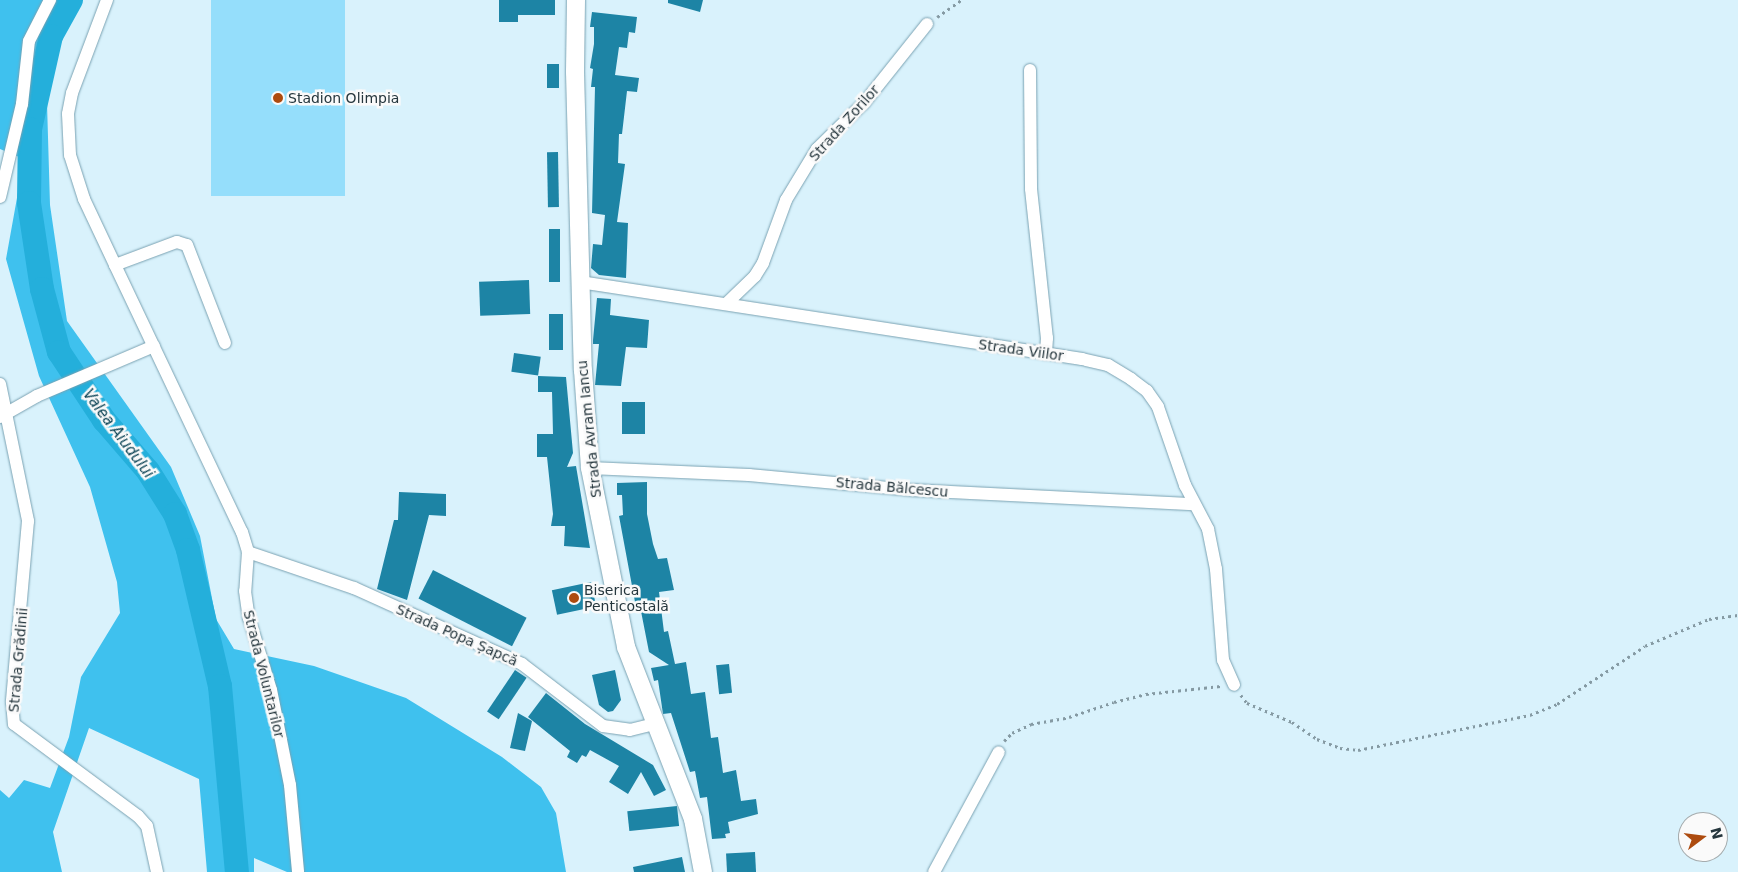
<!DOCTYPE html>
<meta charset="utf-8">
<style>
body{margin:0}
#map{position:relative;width:1738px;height:872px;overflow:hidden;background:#d9f2fc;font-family:"DejaVu Sans",sans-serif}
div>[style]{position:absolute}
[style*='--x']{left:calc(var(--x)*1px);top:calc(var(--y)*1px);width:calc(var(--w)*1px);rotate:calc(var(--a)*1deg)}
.green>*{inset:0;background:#95defb;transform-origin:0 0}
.forest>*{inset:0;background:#3fc1ee}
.river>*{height:24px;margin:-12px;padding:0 12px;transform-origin:12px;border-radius:12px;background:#24afdb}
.building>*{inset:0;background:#1d84a5;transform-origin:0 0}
.path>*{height:2.5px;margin-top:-1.25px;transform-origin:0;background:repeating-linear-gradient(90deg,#859aa3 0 2.5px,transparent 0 6.5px)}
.roads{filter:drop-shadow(0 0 1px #7aa2b2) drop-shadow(0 0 1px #7aa2b2)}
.minor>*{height:12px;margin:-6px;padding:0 6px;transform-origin:6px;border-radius:6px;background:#fff}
.secondary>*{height:18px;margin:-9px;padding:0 9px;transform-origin:9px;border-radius:9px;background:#fff}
.dots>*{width:14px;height:14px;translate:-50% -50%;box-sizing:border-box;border:2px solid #fafafa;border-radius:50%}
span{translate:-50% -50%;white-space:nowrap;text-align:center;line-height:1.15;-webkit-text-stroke:5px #fafafa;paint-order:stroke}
.poi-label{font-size:14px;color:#25363d}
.left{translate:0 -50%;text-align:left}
.street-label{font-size:14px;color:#25363d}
.water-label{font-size:15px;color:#0c4456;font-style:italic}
.north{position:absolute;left:1678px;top:812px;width:50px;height:50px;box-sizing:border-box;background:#fafafa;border:1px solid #a5acae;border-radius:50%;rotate:75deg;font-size:14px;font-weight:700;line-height:20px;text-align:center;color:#25363d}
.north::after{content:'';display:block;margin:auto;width:18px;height:22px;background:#ad4b0f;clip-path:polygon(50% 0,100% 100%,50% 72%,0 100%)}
</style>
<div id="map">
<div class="green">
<i style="left:211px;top:0;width:134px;height:196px"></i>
</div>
<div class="forest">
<i style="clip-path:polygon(0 0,59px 0,47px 103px,50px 205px,67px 321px,171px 467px,200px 536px,216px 619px,234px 649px,314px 666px,406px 698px,502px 757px,541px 787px,556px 813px,566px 872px,287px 872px,254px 858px,254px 872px,207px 872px,199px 779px,89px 728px,53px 832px,62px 872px,0 872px,0 790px,9px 798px,24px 780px,50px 788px,69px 737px,81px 677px,120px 613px,117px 582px,90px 487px,39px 376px,6px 259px,24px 159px,0 149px)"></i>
</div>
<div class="river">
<i style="--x:71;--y:0;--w:41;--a:119.1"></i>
<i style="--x:51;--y:36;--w:95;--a:102.7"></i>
<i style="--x:30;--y:129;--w:74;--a:90.8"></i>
<i style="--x:29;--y:203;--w:87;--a:81.4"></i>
<i style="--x:42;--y:289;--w:65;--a:74.9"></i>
<i style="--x:59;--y:352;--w:82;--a:56.5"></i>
<i style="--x:104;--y:420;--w:67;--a:49.2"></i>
<i style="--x:148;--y:471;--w:51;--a:57.9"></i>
<i style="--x:175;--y:514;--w:38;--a:70"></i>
<i style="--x:188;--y:550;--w:140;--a:76.8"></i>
<i style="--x:220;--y:686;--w:187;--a:84.8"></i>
</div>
<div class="building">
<i style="clip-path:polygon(499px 0,555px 0,555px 15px,518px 15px,518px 22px,499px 22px)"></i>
<i style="clip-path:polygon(668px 0,703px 0,700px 12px,668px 3px)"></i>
<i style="clip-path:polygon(592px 12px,637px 17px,635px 33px,629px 32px,627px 48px,619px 47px,615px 75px,639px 78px,637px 92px,627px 91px,622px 134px,619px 134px,618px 163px,625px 164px,617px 222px,628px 223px,626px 278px,599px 275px,591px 268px,593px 244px,602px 245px,605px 215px,592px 213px,595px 87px,591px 87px,593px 69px,590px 68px,594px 44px,594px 27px,590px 27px)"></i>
<i style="left:547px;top:64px;width:12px;height:24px"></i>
<i style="left:558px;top:152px;width:55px;height:11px;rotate:89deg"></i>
<i style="left:549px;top:229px;width:11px;height:53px"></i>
<i style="left:529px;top:280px;width:34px;height:50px;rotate:88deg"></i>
<i style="clip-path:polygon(597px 298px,611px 299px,610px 315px,649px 320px,647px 348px,626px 347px,621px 386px,595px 385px,599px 344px,593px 344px,593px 340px)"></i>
<i style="left:549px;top:314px;width:14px;height:36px"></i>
<i style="left:514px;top:353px;width:27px;height:19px;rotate:8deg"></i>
<i style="clip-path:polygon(538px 376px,566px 377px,573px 453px,567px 467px,576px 466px,590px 548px,564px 546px,565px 526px,551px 526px,553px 514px,547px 457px,537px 457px,537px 434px,553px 434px,552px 392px,538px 392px)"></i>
<i style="left:622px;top:402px;width:23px;height:32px"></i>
<i style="clip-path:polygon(647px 482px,647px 514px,653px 544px,658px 559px,667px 558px,674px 590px,659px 592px,664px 632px,668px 631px,675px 664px,686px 662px,691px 694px,705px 692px,711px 738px,718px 737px,723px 773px,736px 770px,741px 801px,756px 799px,758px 814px,728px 822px,730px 833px,725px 834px,726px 838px,712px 839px,707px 797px,700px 798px,695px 771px,690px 772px,671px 713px,663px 714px,658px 680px,654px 681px,651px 668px,669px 665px,649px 652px,639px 601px,635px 602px,619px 516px,623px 515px,622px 495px,617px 495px,617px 483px)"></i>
<i style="clip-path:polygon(399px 492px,446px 494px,446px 516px,429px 515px,407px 600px,377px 589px,394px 520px,398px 520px)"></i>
<i style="left:433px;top:570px;width:105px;height:32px;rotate:27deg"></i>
<i style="left:591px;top:582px;width:25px;height:40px;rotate:78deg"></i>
<i style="left:729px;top:664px;width:29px;height:13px;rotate:84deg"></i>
<i style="left:515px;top:670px;width:14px;height:50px;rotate:34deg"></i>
<i style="clip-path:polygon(615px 670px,621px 700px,613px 711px,608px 712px,599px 705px,592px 675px)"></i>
<i style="clip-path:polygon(546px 693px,585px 724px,653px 765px,666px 790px,654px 796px,641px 772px,628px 794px,609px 782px,619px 766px,590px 750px,586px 757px,582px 755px,577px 763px,567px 757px,570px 751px,528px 717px)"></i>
<i style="clip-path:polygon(518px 713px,532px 721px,525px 751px,510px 748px)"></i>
<i style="left:677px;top:806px;width:20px;height:50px;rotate:84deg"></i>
<i style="left:755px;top:852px;width:20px;height:29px;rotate:87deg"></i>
<i style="clip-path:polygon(682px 857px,685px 872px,634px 872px,633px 867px)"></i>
</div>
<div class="path">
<i style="--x:937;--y:17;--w:29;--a:-35"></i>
<i style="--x:1241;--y:695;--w:10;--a:53"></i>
<i style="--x:1247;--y:703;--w:49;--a:22.9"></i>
<i style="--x:1292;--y:722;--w:30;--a:34"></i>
<i style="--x:1317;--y:739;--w:25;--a:21"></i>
<i style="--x:1340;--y:748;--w:18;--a:6"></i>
<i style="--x:1358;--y:750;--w:176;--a:-11.5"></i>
<i style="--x:1530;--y:715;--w:29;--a:-22"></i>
<i style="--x:1557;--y:704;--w:105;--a:-33.4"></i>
<i style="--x:1645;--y:646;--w:69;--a:-22.9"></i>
<i style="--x:1709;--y:619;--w:29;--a:-8"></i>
<i style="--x:1004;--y:741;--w:11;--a:-45"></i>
<i style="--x:1012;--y:733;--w:21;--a:-25"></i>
<i style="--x:1031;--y:724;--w:39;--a:-10"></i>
<i style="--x:1069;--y:717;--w:47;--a:-18.4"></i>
<i style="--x:1114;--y:702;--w:33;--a:-14"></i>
<i style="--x:1146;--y:694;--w:75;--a:-6.1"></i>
</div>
<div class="roads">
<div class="minor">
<i style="--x:107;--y:0;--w:99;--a:110.6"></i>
<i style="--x:72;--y:93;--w:21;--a:101"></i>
<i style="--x:68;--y:114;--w:41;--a:87.2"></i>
<i style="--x:70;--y:155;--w:46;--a:72.3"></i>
<i style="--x:84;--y:199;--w:73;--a:64.8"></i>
<i style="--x:115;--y:265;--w:296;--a:64.6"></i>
<i style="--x:242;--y:532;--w:21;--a:73"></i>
<i style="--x:248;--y:552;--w:39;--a:94"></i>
<i style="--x:245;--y:591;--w:27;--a:82"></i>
<i style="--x:249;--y:618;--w:75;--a:73"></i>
<i style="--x:271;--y:690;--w:97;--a:78.7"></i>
<i style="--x:290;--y:785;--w:87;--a:84.7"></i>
<i style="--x:1030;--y:70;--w:119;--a:89.5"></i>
<i style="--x:1031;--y:189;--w:150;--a:83.9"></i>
<i style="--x:1047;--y:338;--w:16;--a:94"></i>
<i style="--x:0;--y:197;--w:96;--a:-76.7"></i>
<i style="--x:22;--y:104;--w:63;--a:-83.7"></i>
<i style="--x:29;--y:41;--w:46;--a:-62.9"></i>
<i style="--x:115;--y:265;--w:66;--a:-20.4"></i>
<i style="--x:177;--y:242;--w:10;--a:17"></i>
<i style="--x:187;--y:245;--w:105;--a:68.8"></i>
<i style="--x:580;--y:282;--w:508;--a:8.72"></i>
<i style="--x:1082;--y:359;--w:27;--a:13"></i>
<i style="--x:1108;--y:365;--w:27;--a:31"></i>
<i style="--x:1131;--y:379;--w:20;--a:37"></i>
<i style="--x:1147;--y:391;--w:19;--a:55"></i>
<i style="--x:1158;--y:407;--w:83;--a:70.9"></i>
<i style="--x:1185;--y:485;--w:50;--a:62.4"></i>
<i style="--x:1208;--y:529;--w:41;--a:78.7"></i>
<i style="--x:1216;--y:569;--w:91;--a:85.6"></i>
<i style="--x:1223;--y:660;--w:27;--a:66"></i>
<i style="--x:726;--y:304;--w:40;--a:-44"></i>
<i style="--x:755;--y:276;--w:15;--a:-58"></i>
<i style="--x:763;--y:263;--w:67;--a:-69.9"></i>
<i style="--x:786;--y:200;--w:60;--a:-58.7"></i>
<i style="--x:817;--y:149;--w:66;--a:-44.4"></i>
<i style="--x:864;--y:103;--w:101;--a:-51.4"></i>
<i style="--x:0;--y:384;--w:140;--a:78.4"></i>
<i style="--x:28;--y:521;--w:182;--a:95.1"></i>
<i style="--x:12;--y:702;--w:22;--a:85"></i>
<i style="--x:14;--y:724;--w:154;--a:36.6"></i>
<i style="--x:138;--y:816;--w:13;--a:48"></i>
<i style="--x:147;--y:826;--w:47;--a:77.7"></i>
<i style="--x:0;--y:417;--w:43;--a:-29.6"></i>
<i style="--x:37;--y:396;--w:127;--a:-23.1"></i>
<i style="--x:590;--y:468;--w:159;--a:2.5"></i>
<i style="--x:749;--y:475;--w:164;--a:5.3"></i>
<i style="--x:912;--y:490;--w:281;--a:2.9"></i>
<i style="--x:248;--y:552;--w:112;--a:18.8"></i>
<i style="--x:354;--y:588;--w:184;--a:24.3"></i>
<i style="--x:522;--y:664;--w:102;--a:37.4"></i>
<i style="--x:603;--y:726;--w:27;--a:8"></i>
<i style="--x:630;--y:730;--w:25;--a:-14"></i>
<i style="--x:934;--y:872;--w:136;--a:-61.6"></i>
</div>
<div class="secondary">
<i style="--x:576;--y:0;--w:72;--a:90.8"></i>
<i style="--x:575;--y:72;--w:298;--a:88.5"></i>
<i style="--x:583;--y:370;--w:98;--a:85.9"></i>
<i style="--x:590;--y:468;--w:183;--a:78.6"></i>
<i style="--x:626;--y:647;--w:185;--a:68.7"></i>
<i style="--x:693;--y:819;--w:54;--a:79.3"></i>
</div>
</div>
<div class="dots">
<i style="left:278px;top:98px;background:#ad4b0f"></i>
<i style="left:574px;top:598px;background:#ad4b0f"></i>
</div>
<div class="poi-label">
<span class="left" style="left:288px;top:98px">Stadion Olimpia</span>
<span class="left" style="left:584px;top:598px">Biserica<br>Penticostală</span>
</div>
<div class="street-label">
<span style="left:844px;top:123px;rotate:-48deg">Strada Zorilor</span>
<span style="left:1021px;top:350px;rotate:8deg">Strada Viilor</span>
<span style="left:589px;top:429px;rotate:-96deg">Strada Avram Iancu</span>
<span style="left:892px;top:487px;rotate:5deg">Strada Bălcescu</span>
<span style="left:457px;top:635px;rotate:24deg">Strada Popa Șapcă</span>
<span style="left:18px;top:660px;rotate:-85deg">Strada Grădinii</span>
<span style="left:264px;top:674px;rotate:76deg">Strada Voluntarilor</span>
</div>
<div class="water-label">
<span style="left:118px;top:434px;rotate:53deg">Valea Aiudului</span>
</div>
<div class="north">N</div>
</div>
